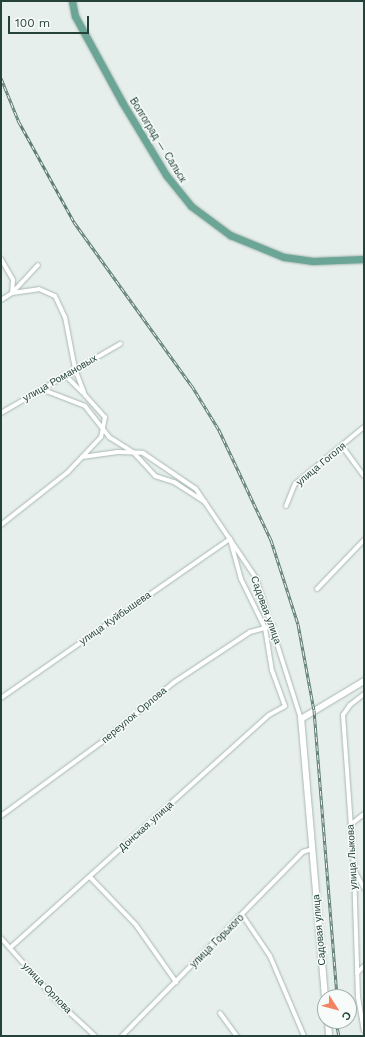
<!DOCTYPE html>
<meta charset="utf-8">
<style>
body{margin:0}
#map{position:relative;width:365px;height:1037px;overflow:hidden;background:#e6efeb;font-family:"Work Sans",sans-serif}
div>[style]{position:absolute}
[style*='--x']{left:calc(var(--x)*1px);top:calc(var(--y)*1px);width:calc(var(--w)*1px);rotate:calc(var(--a)*1deg)}
.roads{filter:drop-shadow(0 0 1px #a8b8b2) drop-shadow(0 0 1px #a8b8b2)}
.street>*{height:4px;margin:-2px;padding:0 2px;transform-origin:2px;border-radius:2px;background:#fff}
.secondary>*{height:6px;margin:-3px;padding:0 3px;transform-origin:3px;border-radius:3px;background:#fff}
.primary>*{height:7px;margin:-3.5px;padding:0 3.5px;transform-origin:3.5px;border-radius:3.5px;background:#6aa596}
.rail>*{height:3px;margin-top:-1.5px;transform-origin:0;background:repeating-linear-gradient(90deg,#f7fbf9 0 4.5px,#5f7d75 0 9px);box-sizing:border-box;border-block:1px solid #5f7d75}
span{translate:-50% -50%;white-space:nowrap;text-align:center;line-height:1.15;-webkit-text-stroke:3px #f7fbf9;paint-order:stroke}
.street-label{font-size:10px;color:#24423a}
.frame{position:absolute;inset:0;border:2px solid #24423a;pointer-events:none}
.north{position:absolute;left:317px;top:989px;width:40px;height:40px;box-sizing:border-box;background:#f7fbf9;border:1px solid #a3b1ad;border-radius:50%;rotate:126deg;font-size:11px;font-weight:700;line-height:16px;text-align:center;color:#24423a}
.north::after{content:'';display:block;margin:auto;width:14px;height:18px;background:#f4845f;clip-path:polygon(50% 0,100% 100%,50% 72%,0 100%)}
.scale{position:absolute;left:8px;top:16px;width:81px;height:18px;box-sizing:border-box;border:2px solid #24423a;border-top:0;padding-left:5px;font-size:12px;line-height:14px;white-space:nowrap;color:#24423a;-webkit-text-stroke:3px #f7fbf9;paint-order:stroke}
</style>
<div id="map">
<div class="roads">
<div class="street">
<i style="--x:1;--y:259;--w:24;--a:60"></i>
<i style="--x:13;--y:280;--w:13;--a:94"></i>
<i style="--x:12;--y:293;--w:27;--a:-8"></i>
<i style="--x:39;--y:289;--w:17;--a:24"></i>
<i style="--x:55;--y:296;--w:23;--a:65"></i>
<i style="--x:65;--y:317;--w:53;--a:79.1"></i>
<i style="--x:75;--y:369;--w:28;--a:69"></i>
<i style="--x:85;--y:395;--w:30;--a:48"></i>
<i style="--x:105;--y:417;--w:20;--a:101"></i>
<i style="--x:101;--y:437;--w:48;--a:133.3"></i>
<i style="--x:68;--y:472;--w:85;--a:141.7"></i>
<i style="--x:1;--y:300;--w:13;--a:-32"></i>
<i style="--x:12;--y:293;--w:38;--a:-47"></i>
<i style="--x:65;--y:375;--w:25;--a:45"></i>
<i style="--x:41;--y:389;--w:47;--a:21.1"></i>
<i style="--x:85;--y:406;--w:39;--a:52"></i>
<i style="--x:109;--y:437;--w:28;--a:32"></i>
<i style="--x:133;--y:452;--w:33;--a:47"></i>
<i style="--x:155;--y:476;--w:20;--a:18"></i>
<i style="--x:174;--y:482;--w:37;--a:33"></i>
<i style="--x:1;--y:413;--w:138;--a:-30.1"></i>
<i style="--x:342;--y:446;--w:37;--a:54"></i>
<i style="--x:82;--y:457;--w:36;--a:-8"></i>
<i style="--x:118;--y:452;--w:25;--a:2"></i>
<i style="--x:143;--y:453;--w:64;--a:34.2"></i>
<i style="--x:196;--y:489;--w:107;--a:56"></i>
<i style="--x:256;--y:578;--w:148;--a:72.3"></i>
<i style="--x:286;--y:506;--w:24;--a:-68"></i>
<i style="--x:295;--y:484;--w:89;--a:-39.6"></i>
<i style="--x:317;--y:589;--w:68;--a:-46.2"></i>
<i style="--x:364;--y:694;--w:18;--a:142"></i>
<i style="--x:350;--y:705;--w:12;--a:125"></i>
<i style="--x:343;--y:715;--w:155;--a:85.9"></i>
<i style="--x:354;--y:870;--w:127;--a:88.2"></i>
<i style="--x:358;--y:997;--w:34;--a:80"></i>
<i style="--x:1;--y:698;--w:279;--a:-34.8"></i>
<i style="--x:1;--y:816;--w:127;--a:-36.3"></i>
<i style="--x:103;--y:741;--w:91;--a:-39.6"></i>
<i style="--x:173;--y:683;--w:92;--a:-33.5"></i>
<i style="--x:250;--y:632;--w:24;--a:-15"></i>
<i style="--x:350;--y:825;--w:18;--a:-38"></i>
<i style="--x:354;--y:870;--w:21;--a:61"></i>
<i style="--x:90;--y:877;--w:66;--a:46.2"></i>
<i style="--x:136;--y:925;--w:70;--a:54.9"></i>
<i style="--x:243;--y:916;--w:48;--a:56"></i>
<i style="--x:270;--y:956;--w:87;--a:67"></i>
<i style="--x:1;--y:938;--w:80;--a:48.5"></i>
<i style="--x:54;--y:998;--w:56;--a:42.8"></i>
<i style="--x:10;--y:948;--w:348;--a:-42"></i>
<i style="--x:269;--y:715;--w:18;--a:-29"></i>
<i style="--x:285;--y:706;--w:37;--a:-110"></i>
<i style="--x:272;--y:671;--w:44;--a:-99.2"></i>
<i style="--x:265;--y:628;--w:55;--a:-116.1"></i>
<i style="--x:241;--y:579;--w:41;--a:-105.4"></i>
<i style="--x:357;--y:973;--w:10;--a:-45"></i>
<i style="--x:220;--y:1013;--w:29;--a:54"></i>
<i style="--x:122;--y:1036;--w:258;--a:-45.5"></i>
<i style="--x:303;--y:852;--w:9;--a:-18"></i>
</div>
<div class="secondary">
<i style="--x:325;--y:997;--w:279;--a:-94.9"></i>
<i style="--x:301;--y:719;--w:74;--a:-31.1"></i>
<i style="--x:328;--y:1021;--w:15;--a:86"></i>
</div>
<div class="primary">
<i style="--x:72;--y:1;--w:15;--a:79"></i>
<i style="--x:75;--y:16;--w:98;--a:61.3"></i>
<i style="--x:122;--y:102;--w:85;--a:58.9"></i>
<i style="--x:166;--y:175;--w:40;--a:51"></i>
<i style="--x:191;--y:206;--w:49;--a:36.6"></i>
<i style="--x:230;--y:235;--w:58;--a:22.2"></i>
<i style="--x:284;--y:257;--w:29;--a:8"></i>
<i style="--x:313;--y:261;--w:51;--a:-2.2"></i>
</div>
</div>
<div class="rail">
<i style="--x:1;--y:78;--w:48;--a:67.8"></i>
<i style="--x:19;--y:122;--w:114;--a:61.2"></i>
<i style="--x:74;--y:222;--w:202;--a:54.3"></i>
<i style="--x:192;--y:386;--w:52;--a:58.5"></i>
<i style="--x:219;--y:430;--w:122;--a:64.7"></i>
<i style="--x:271;--y:540;--w:88;--a:72.2"></i>
<i style="--x:298;--y:624;--w:87;--a:79.5"></i>
<i style="--x:314;--y:710;--w:288;--a:85.4"></i>
<i style="--x:336;--y:1021;--w:15;--a:79"></i>
</div>
<div class="street-label">
<span style="left:158px;top:140px;rotate:58deg">Волгоград — Сальск</span>
<span style="left:60px;top:378px;rotate:-30deg">улица Романовых</span>
<span style="left:321px;top:464px;rotate:-40deg">улица Гоголя</span>
<span style="left:266px;top:610px;rotate:70deg">Садовая улица</span>
<span style="left:115px;top:618px;rotate:-35deg">улица Куйбышева</span>
<span style="left:134px;top:715px;rotate:-40deg">переулок Орлова</span>
<span style="left:146px;top:826px;rotate:-42deg">Донская улица</span>
<span style="left:352px;top:857px;rotate:-93deg">улица Лыкова</span>
<span style="left:319px;top:930px;rotate:-95deg">Садовая улица</span>
<span style="left:217px;top:941px;rotate:-45deg">улица Горького</span>
<span style="left:47px;top:988px;rotate:46deg">улица Орлова</span>
</div>
<div class="frame"></div>
<div class="north">С</div>
<div class="scale">100 m</div>
</div>
